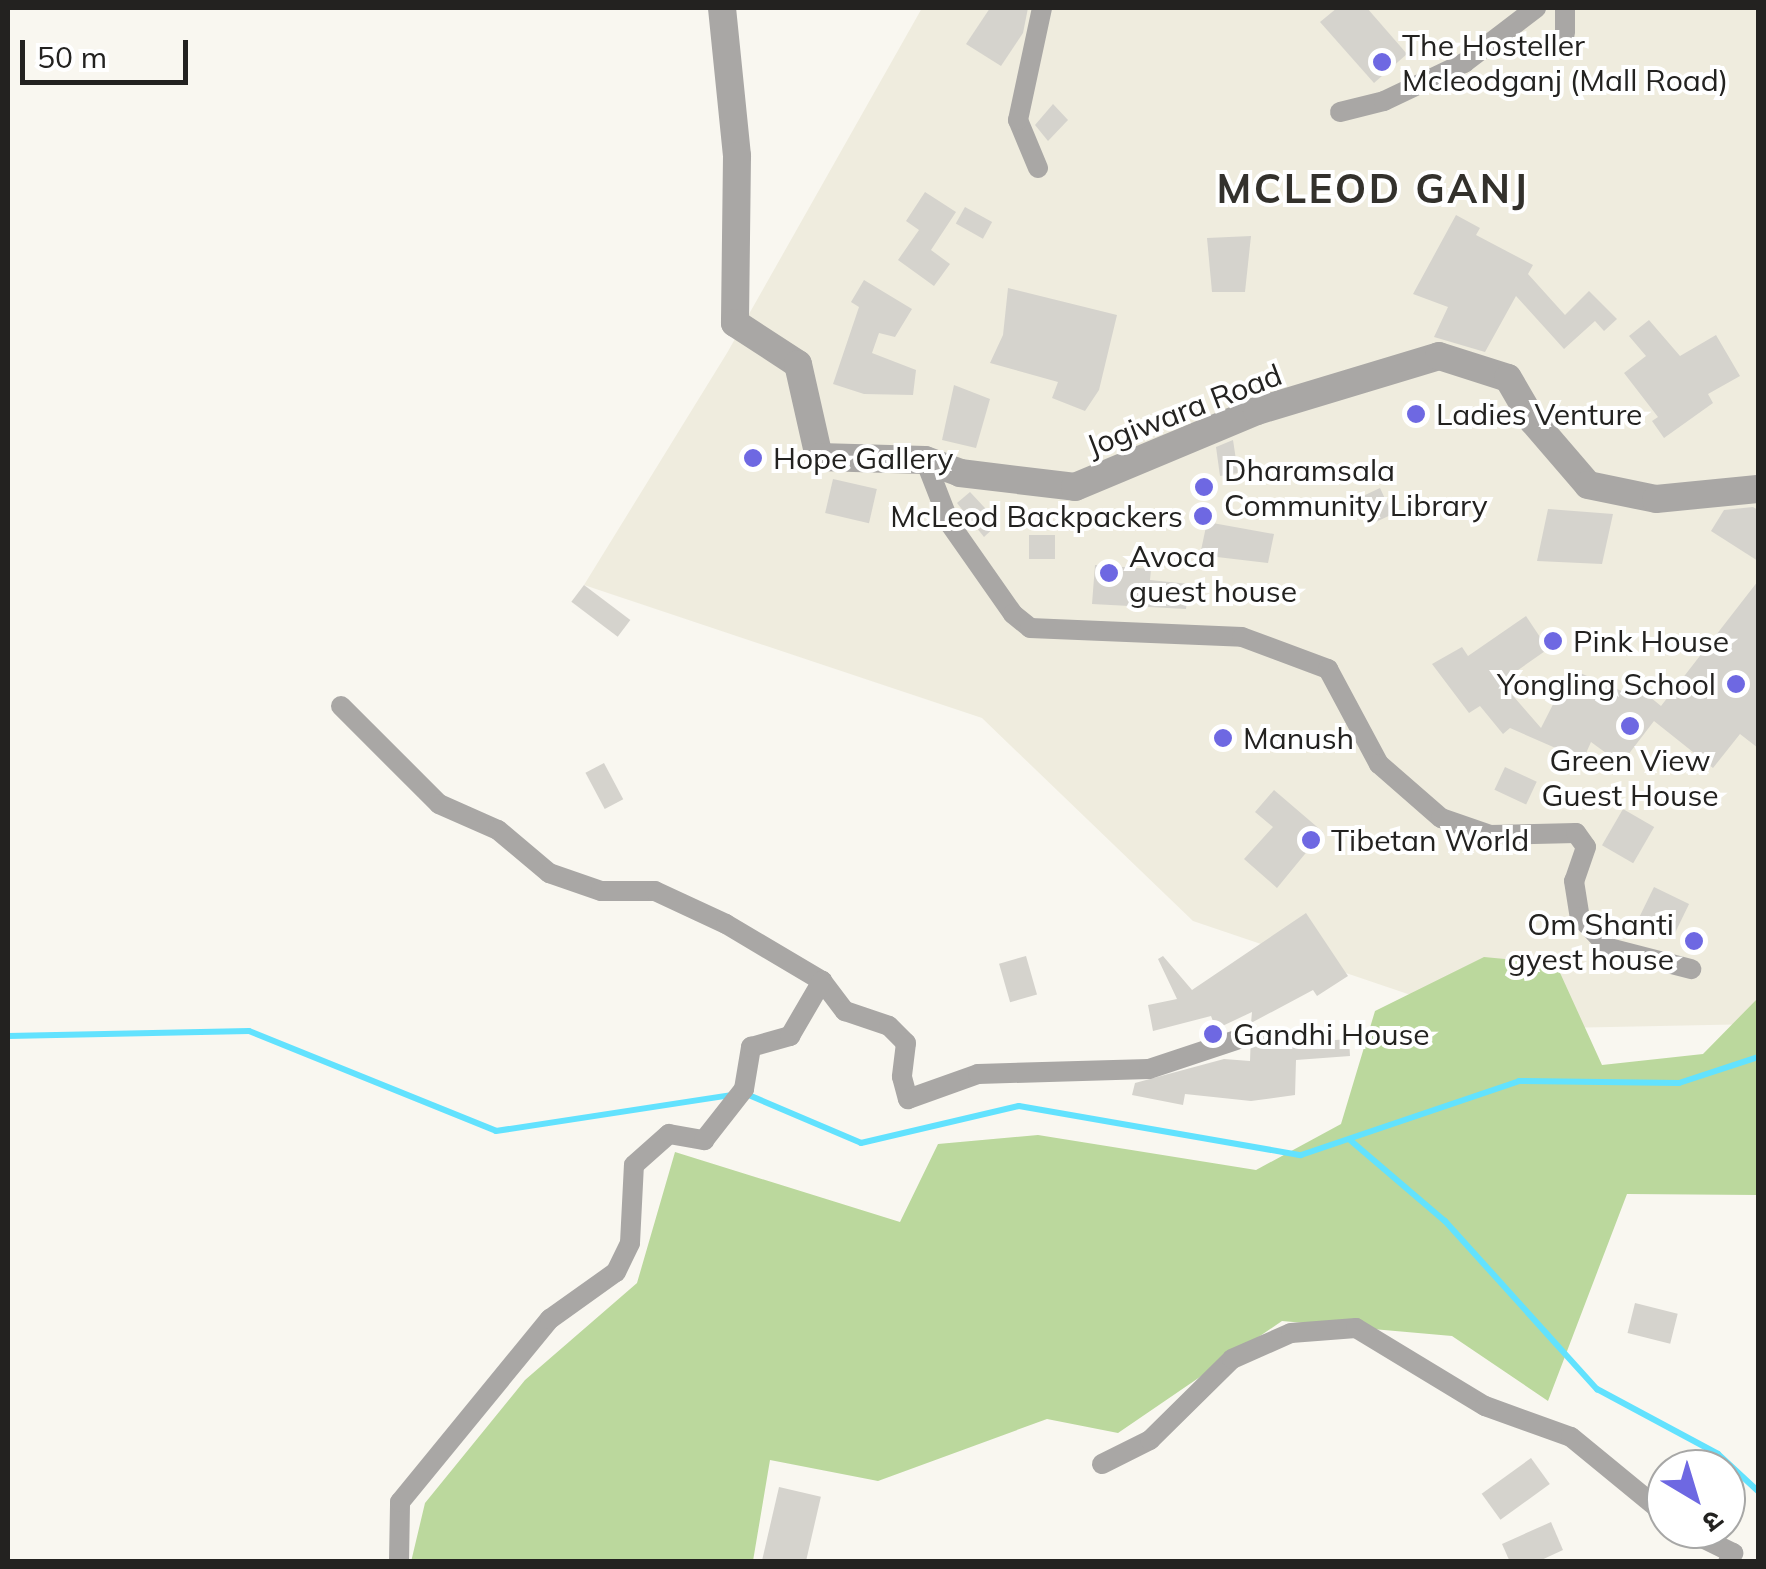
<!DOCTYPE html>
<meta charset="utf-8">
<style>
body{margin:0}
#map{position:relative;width:1766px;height:1569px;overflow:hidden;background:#f9f7f0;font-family:Mulish,"Noto Sans Devanagari",sans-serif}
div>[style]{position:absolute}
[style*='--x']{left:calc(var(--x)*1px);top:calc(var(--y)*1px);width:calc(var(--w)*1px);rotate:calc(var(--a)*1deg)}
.built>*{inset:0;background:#efecde}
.green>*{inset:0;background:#bbd89d}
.stream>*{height:6px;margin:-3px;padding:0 3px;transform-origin:3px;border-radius:3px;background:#62e2fe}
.building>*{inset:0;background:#d5d3cd;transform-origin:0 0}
.minor>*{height:20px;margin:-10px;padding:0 10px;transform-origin:10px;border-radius:10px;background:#a9a7a5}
.tertiary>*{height:28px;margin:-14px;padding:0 14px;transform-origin:14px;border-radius:14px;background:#a9a7a5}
.dots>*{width:28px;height:28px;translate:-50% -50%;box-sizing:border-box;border:5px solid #fff;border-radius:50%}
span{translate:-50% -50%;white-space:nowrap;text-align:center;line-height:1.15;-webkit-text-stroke:8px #fff;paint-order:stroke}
.poi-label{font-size:30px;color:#232220}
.left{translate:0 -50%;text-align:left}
.right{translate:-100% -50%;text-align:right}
.street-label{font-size:30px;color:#232220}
.district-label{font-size:40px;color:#33312c;font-weight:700;letter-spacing:2.5px}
.frame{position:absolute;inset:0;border:10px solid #232220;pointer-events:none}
.north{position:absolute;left:1646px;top:1449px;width:100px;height:100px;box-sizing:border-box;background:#fff;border:2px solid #a7a7a6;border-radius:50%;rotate:142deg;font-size:28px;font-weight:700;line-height:40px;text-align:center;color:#232220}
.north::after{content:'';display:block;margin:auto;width:35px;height:45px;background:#6e68e2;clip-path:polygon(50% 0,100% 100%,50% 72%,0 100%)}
.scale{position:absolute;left:20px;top:40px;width:168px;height:45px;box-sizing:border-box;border:5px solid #232220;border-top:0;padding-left:12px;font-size:30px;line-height:35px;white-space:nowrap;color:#232220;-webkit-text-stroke:8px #fff;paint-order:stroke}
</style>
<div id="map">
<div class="built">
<i style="clip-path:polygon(922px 8px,1758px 8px,1758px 1024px,1511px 1029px,1193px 921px,982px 718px,584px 585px,727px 353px)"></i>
</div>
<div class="green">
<i style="clip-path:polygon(1484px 957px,1556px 964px,1602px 1065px,1703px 1054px,1758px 998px,1758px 1195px,1627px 1194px,1548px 1401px,1452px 1336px,1282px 1321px,1118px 1433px,1047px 1419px,878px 1481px,770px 1460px,753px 1561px,411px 1562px,425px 1503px,525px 1380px,637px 1283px,675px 1152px,900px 1222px,938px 1144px,1038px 1135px,1256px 1170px,1341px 1124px,1375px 1011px)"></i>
</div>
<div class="stream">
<i style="--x:8;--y:1036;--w:241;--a:-1.2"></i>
<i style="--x:249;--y:1031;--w:266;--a:22"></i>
<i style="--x:496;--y:1131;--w:239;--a:-8.7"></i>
<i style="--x:744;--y:1093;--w:127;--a:23.1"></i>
<i style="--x:861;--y:1143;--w:162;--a:-13.2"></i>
<i style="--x:1019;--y:1106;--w:286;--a:9.9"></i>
<i style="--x:1301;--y:1155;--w:230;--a:-18.7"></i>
<i style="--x:1519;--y:1081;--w:160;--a:0.7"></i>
<i style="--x:1679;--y:1083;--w:83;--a:-18.2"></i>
<i style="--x:1350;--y:1140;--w:125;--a:40.5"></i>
<i style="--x:1445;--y:1221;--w:227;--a:47.9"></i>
<i style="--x:1597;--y:1389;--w:137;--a:28.2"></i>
<i style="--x:1718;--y:1454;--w:54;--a:42.8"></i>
</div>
<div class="building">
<i style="clip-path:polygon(990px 8px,1028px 8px,1023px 33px,1001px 66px,966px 44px)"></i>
<i style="clip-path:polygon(1337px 8px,1367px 8px,1407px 54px,1374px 83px,1320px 22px)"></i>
<i style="clip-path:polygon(1053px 104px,1068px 120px,1048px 141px,1035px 125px)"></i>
<i style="clip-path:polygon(925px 192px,956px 212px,931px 250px,950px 264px,934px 286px,898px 260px,919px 230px,906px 221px)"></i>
<i style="left:965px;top:207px;width:31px;height:19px;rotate:29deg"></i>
<i style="clip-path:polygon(1456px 215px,1480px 228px,1476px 235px,1533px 265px,1528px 274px,1565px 315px,1589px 291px,1617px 319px,1604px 331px,1595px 321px,1564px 349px,1516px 296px,1485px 352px,1434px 337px,1448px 307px,1413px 294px)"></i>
<i style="clip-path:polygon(1251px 236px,1245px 292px,1212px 292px,1207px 238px)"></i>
<i style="clip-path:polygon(864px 280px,912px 309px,895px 337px,879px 333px,872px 353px,916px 370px,913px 395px,864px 394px,833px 384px,859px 307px,851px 302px)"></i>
<i style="clip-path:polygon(1008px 288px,1117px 315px,1099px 390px,1085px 411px,1052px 398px,1058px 382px,990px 363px,1003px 335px)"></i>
<i style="clip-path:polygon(1649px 320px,1680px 356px,1716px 335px,1740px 376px,1708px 394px,1713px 403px,1664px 438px,1652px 421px,1658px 417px,1624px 373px,1646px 356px,1629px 336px)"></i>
<i style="clip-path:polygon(954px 385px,990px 399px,976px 448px,942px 440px)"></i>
<i style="clip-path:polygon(1233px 440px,1238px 473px,1220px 476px,1216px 447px)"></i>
<i style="left:833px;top:479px;width:45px;height:35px;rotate:13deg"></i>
<i style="left:1380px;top:488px;width:29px;height:24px;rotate:65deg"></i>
<i style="clip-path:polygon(970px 492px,999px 523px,984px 537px,957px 503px)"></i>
<i style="clip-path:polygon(1753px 507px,1758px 510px,1758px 561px,1711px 531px,1724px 510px)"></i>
<i style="clip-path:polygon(1548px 509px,1613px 514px,1602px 564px,1537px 561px)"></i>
<i style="clip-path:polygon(1207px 522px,1274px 534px,1268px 563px,1200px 555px)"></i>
<i style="left:1029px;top:535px;width:26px;height:24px"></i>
<i style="clip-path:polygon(1095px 565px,1151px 569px,1150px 580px,1189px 584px,1186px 609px,1092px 604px)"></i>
<i style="clip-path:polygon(1758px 581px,1758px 748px,1740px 734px,1713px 768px,1654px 721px,1621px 764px,1591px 742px,1583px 760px,1510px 728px,1503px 734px,1480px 706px,1469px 713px,1432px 664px,1462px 647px,1468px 656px,1526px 616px,1548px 649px,1501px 682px,1541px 728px,1571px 669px,1633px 696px,1639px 688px,1661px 706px)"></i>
<i style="left:584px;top:585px;width:58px;height:21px;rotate:37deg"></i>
<i style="left:604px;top:763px;width:41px;height:21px;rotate:62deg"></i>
<i style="left:1505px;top:767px;width:35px;height:25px;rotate:25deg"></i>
<i style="clip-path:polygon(1274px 790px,1323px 832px,1277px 888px,1244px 859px,1273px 827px,1255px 812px)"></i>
<i style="left:1623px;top:809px;width:36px;height:42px;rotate:30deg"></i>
<i style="left:1654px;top:887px;width:39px;height:34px;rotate:26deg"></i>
<i style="clip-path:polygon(1306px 913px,1348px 976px,1317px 996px,1313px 990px,1251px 1023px,1252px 1012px,1216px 1029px,1211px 1016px,1153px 1031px,1148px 1005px,1177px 999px,1158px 959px,1163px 956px,1192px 990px)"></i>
<i style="left:1026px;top:956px;width:40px;height:28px;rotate:74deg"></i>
<i style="clip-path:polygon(1251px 1032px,1297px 1034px,1297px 1043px,1349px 1039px,1350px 1056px,1296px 1060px,1295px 1095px,1251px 1101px,1185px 1094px,1183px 1105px,1132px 1095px,1135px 1083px,1224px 1059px,1250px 1061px)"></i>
<i style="left:1635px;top:1303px;width:44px;height:31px;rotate:14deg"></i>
<i style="left:1531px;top:1458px;width:32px;height:61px;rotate:54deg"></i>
<i style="left:779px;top:1487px;width:43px;height:77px;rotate:13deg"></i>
<i style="clip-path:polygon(1551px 1522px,1563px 1550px,1537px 1562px,1510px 1562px,1502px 1544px)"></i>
</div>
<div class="minor">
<i style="--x:1565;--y:33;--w:25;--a:-90"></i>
<i style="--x:1340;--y:112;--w:45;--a:-14"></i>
<i style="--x:1384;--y:101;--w:89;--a:-25.4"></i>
<i style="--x:1464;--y:63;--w:91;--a:-37.4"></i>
<i style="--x:1038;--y:168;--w:52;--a:-112.6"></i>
<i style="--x:1018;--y:120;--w:115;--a:-77.9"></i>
<i style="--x:925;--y:460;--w:69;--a:68.7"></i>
<i style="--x:950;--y:524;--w:110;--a:55"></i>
<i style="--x:1013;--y:614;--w:22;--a:39"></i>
<i style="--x:1030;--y:628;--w:212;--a:2.4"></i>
<i style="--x:1242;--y:637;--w:92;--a:20.4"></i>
<i style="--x:1328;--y:669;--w:108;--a:61.8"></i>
<i style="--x:1379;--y:764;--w:82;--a:41.1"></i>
<i style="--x:1441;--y:818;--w:52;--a:19.1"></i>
<i style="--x:1490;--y:835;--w:86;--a:-1.3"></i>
<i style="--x:1576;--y:833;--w:17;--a:54"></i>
<i style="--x:1586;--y:847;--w:36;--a:109"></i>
<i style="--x:1574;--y:881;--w:36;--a:81"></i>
<i style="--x:1580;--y:917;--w:42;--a:46.9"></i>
<i style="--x:1609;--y:948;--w:85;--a:14.4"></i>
<i style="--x:341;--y:706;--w:139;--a:45"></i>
<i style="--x:439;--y:804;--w:64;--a:23.8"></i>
<i style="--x:498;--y:830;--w:67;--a:40.1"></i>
<i style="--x:549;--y:873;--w:55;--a:19.1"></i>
<i style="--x:601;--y:891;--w:54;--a:0"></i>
<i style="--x:655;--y:891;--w:78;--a:24.9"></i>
<i style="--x:726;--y:924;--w:112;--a:30.7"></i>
<i style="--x:822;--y:981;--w:38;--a:53"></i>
<i style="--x:845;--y:1011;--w:46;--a:18.8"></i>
<i style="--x:889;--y:1026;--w:24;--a:45"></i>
<i style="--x:906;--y:1043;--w:34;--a:97"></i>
<i style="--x:902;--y:1077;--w:23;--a:75"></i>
<i style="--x:908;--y:1099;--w:74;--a:-19.7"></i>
<i style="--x:978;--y:1074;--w:171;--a:-1.7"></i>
<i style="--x:1149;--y:1069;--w:92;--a:-18.4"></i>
<i style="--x:1102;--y:1464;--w:54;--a:-26.6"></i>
<i style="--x:1150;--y:1440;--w:115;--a:-44.6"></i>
<i style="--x:1232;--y:1359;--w:64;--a:-23.8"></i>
<i style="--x:1291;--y:1333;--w:65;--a:-4.4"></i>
<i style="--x:1356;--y:1328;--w:151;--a:31.2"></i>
<i style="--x:1485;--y:1406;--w:91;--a:19.8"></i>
<i style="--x:1571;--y:1437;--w:123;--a:39.4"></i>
<i style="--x:1684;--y:1529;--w:55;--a:26.1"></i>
<i style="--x:1733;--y:1553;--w:10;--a:119"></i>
<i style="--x:399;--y:1562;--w:60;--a:-89"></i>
<i style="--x:400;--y:1502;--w:237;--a:-50.7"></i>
<i style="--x:550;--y:1319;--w:81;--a:-35.5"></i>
<i style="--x:616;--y:1272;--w:32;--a:-64"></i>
<i style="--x:630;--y:1243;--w:78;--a:-87.1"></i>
<i style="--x:634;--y:1165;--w:47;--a:-41.5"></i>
<i style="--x:669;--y:1134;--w:36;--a:10"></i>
<i style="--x:704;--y:1140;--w:65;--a:-51.9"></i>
<i style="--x:744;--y:1089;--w:43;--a:-80.5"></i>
<i style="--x:751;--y:1047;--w:41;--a:-15.8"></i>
<i style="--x:790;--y:1036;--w:64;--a:-59.8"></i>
</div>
<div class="tertiary">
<i style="--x:722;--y:8;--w:149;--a:84.2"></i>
<i style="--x:737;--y:156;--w:167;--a:90.7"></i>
<i style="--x:735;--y:323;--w:75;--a:33.1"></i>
<i style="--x:798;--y:364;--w:95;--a:77.3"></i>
<i style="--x:819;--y:457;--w:106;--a:1.6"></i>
<i style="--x:925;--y:460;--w:37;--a:20"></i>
<i style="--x:960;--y:473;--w:116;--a:6.9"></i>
<i style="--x:1075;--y:487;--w:197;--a:-22.7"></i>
<i style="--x:1257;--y:411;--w:190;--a:-16.8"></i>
<i style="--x:1439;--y:356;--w:72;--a:17.7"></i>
<i style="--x:1508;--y:378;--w:50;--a:59.8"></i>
<i style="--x:1533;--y:421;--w:84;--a:49.3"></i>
<i style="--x:1588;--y:485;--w:69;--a:11.6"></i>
<i style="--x:1656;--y:499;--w:102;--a:-5.6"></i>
</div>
<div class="dots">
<i style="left:1382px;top:62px;background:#6e68e2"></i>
<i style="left:1416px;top:414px;background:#6e68e2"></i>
<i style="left:753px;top:458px;background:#6e68e2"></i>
<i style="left:1204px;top:487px;background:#6e68e2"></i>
<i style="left:1203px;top:516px;background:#6e68e2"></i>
<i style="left:1109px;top:573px;background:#6e68e2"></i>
<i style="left:1553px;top:641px;background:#6e68e2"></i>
<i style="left:1736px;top:684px;background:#6e68e2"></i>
<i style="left:1630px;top:726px;background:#6e68e2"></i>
<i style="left:1223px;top:738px;background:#6e68e2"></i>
<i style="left:1311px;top:840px;background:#6e68e2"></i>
<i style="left:1694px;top:941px;background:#6e68e2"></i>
<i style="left:1213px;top:1034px;background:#6e68e2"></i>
</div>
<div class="poi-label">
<span class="left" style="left:1402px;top:62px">The Hosteller<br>Mcleodganj (Mall Road)</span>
<span class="left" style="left:1436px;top:414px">Ladies Venture</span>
<span class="left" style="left:773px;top:458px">Hope Gallery</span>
<span class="left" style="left:1224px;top:487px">Dharamsala<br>Community Library</span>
<span class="right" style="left:1183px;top:516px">McLeod Backpackers</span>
<span class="left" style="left:1129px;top:573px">Avoca<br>guest house</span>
<span class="left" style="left:1573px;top:641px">Pink House</span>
<span class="right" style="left:1716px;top:684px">Yongling School</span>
<span class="left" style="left:1243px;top:738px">Manush</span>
<span style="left:1630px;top:777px">Green View<br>Guest House</span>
<span class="left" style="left:1331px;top:840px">Tibetan World</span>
<span class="right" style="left:1674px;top:941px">Om Shanti<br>gyest house</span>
<span class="left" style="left:1233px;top:1034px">Gandhi House</span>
</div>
<div class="street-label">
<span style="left:1184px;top:410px;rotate:-21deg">Jogiwara Road</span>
</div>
<div class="district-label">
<span style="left:1373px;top:188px">MCLEOD GANJ</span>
</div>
<div class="frame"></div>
<div class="north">उ</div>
<div class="scale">50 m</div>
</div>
